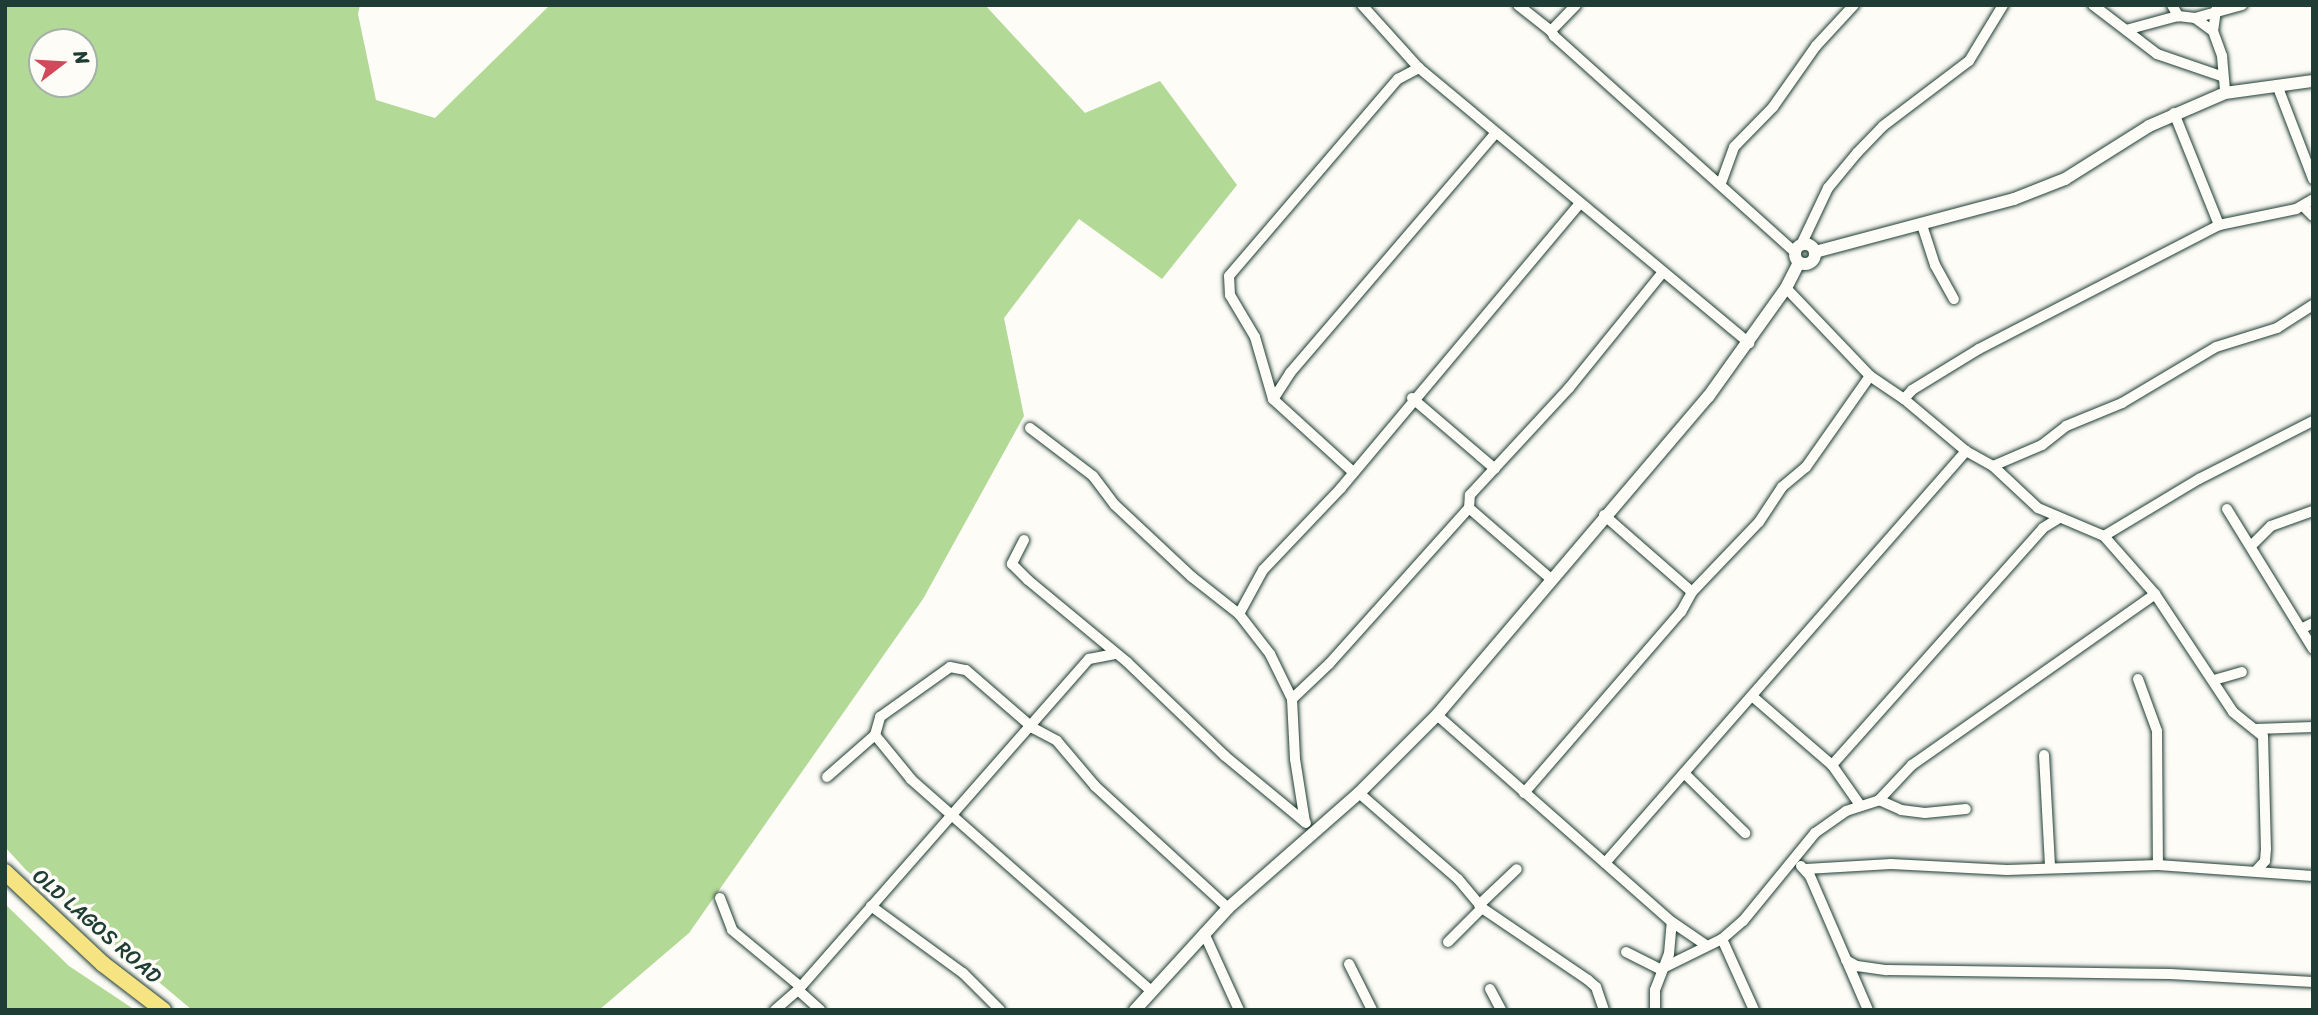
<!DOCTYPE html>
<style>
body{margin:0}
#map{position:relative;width:2318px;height:1015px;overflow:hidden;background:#fdfcf7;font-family:Sriracha,sans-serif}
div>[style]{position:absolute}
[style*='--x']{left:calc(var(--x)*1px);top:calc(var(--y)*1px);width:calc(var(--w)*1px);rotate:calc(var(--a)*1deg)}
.green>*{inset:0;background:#b2d995}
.roads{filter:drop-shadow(0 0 2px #1f3d34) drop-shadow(0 0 2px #1f3d34)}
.minor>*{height:10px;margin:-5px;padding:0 5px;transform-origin:5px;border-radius:5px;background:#fdfcf7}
.tertiary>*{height:12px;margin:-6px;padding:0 6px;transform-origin:6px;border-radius:6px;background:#fdfcf7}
.tertiary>.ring{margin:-6px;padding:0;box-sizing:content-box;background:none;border:12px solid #fdfcf7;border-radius:50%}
.primary>*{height:16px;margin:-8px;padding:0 8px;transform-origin:8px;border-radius:8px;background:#f6e381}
span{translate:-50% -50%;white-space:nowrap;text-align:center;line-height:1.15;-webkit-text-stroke:7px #fdfcf7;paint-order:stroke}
.street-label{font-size:21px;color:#1f3d34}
.frame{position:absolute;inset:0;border:7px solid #1f3d34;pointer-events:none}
.north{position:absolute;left:28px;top:28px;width:70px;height:70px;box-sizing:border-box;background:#fdfcf7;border:2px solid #a4b0a9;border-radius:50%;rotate:73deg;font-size:19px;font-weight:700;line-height:28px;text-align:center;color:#1f3d34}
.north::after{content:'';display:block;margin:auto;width:24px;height:32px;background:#d1495b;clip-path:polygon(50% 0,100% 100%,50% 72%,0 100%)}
</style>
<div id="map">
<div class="green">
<i style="clip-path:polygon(evenodd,5px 5px,360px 5px,358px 14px,376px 100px,435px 118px,550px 5px,985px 5px,1085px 113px,1160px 81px,1237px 185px,1162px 279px,1079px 219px,1004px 318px,1024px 416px,923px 599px,689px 933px,599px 1010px,192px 1010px,26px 870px,5px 847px,5px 5px,42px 42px,84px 42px,84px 84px,42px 84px,42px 42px)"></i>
<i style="clip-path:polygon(5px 904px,69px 966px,135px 1010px,5px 1010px)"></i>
</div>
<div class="roads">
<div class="minor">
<i style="--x:1362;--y:5;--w:85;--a:47.9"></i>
<i style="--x:1518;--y:5;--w:42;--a:38.2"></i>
<i style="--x:1576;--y:5;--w:36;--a:134"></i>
<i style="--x:1551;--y:31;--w:6;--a:59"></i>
<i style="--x:1554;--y:36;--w:324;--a:41.9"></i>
<i style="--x:2093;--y:5;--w:81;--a:37.4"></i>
<i style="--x:2157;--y:54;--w:68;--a:19"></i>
<i style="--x:2172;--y:5;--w:13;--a:61"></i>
<i style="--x:2216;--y:10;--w:21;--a:98"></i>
<i style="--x:2213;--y:31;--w:27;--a:70"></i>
<i style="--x:2222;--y:56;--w:37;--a:85"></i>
<i style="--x:2195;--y:18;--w:49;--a:-15.5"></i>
<i style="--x:2126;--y:30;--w:54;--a:-15.1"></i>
<i style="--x:2178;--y:16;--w:17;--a:7"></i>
<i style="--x:2195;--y:18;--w:22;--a:36"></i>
<i style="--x:2277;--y:85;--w:101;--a:69"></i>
<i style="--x:2174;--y:113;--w:121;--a:68.1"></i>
<i style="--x:1721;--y:183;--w:38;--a:-70"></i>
<i style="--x:1734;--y:147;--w:56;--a:-45.7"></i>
<i style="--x:1773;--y:107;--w:75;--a:-54.8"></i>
<i style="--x:1816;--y:46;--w:56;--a:-47.2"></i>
<i style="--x:2303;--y:206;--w:14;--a:45"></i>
<i style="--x:1922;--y:225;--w:42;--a:72"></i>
<i style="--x:1935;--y:265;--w:39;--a:61"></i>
<i style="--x:1801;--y:245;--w:63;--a:-64.7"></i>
<i style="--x:1828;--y:188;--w:45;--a:-50.4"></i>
<i style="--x:1857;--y:153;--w:37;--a:-46"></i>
<i style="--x:1883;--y:126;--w:108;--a:-37.1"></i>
<i style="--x:1969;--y:61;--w:66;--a:-58.7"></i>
<i style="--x:1786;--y:288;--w:122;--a:46.3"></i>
<i style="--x:1870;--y:376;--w:41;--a:34.1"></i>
<i style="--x:1904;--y:399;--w:12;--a:-48"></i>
<i style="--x:1912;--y:390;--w:79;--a:-31.5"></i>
<i style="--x:1979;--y:349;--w:270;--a:-27.3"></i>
<i style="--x:2219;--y:225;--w:79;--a:-11.7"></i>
<i style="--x:2296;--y:209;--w:20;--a:-30"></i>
<i style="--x:1274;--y:398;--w:30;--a:-57"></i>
<i style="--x:1290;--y:373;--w:316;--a:-49.4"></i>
<i style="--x:1412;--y:398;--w:109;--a:40.5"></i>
<i style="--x:1904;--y:399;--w:81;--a:40"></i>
<i style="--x:1030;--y:428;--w:79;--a:37.3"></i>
<i style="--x:1093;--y:476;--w:36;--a:53"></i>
<i style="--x:1115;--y:505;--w:105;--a:43.1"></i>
<i style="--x:1192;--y:577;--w:60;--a:38.2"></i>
<i style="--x:1239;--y:614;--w:51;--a:52.2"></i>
<i style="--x:1270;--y:654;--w:50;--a:63.9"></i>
<i style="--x:1292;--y:699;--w:60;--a:87.1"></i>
<i style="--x:1295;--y:759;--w:64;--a:81"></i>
<i style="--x:1993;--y:466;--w:53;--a:-23.2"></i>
<i style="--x:2042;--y:445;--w:31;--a:-38"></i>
<i style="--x:2066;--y:426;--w:61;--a:-22.3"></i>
<i style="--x:2122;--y:403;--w:109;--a:-30.8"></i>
<i style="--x:2216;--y:347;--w:64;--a:-17.3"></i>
<i style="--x:2277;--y:328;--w:43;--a:-32.6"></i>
<i style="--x:1352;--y:471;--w:107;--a:-137.7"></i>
<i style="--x:1273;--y:399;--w:65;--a:-106.2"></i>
<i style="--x:1255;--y:337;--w:49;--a:-120.8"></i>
<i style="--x:1230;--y:295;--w:19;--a:-93"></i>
<i style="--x:1229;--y:276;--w:260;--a:-49.4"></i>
<i style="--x:1398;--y:79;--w:24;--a:-28"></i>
<i style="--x:1419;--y:68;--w:430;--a:39.8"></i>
<i style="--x:1469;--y:508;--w:110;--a:40.9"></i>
<i style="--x:2227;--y:509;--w:164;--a:58.4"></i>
<i style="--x:1604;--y:515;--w:117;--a:41.2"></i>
<i style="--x:2104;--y:536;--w:111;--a:-31"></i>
<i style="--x:2199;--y:479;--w:128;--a:-27"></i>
<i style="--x:1024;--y:540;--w:27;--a:117"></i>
<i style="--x:1012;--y:564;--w:23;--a:45"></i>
<i style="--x:1028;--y:580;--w:129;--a:39.6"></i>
<i style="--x:1127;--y:662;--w:136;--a:43.8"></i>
<i style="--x:1225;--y:756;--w:105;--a:39.6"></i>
<i style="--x:2252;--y:545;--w:27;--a:-45"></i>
<i style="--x:2271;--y:526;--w:45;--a:-19.7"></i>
<i style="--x:1239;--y:614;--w:50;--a:-61.4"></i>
<i style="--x:1263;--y:570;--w:113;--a:-46.4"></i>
<i style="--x:1341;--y:488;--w:372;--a:-50"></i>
<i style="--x:2301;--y:629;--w:13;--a:-27"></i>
<i style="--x:2138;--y:679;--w:55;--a:69.9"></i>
<i style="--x:2157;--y:731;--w:134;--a:89.6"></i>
<i style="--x:2214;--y:680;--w:29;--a:-16"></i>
<i style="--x:1752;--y:696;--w:106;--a:40.8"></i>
<i style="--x:1832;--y:765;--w:49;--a:55"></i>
<i style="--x:1292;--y:699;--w:51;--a:-43.4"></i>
<i style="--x:1329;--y:664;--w:210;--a:-48.1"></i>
<i style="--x:1469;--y:508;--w:13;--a:-86"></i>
<i style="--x:1470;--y:495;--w:146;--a:-47.2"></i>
<i style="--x:1569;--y:388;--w:149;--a:-51"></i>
<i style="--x:1437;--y:715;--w:313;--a:41.4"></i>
<i style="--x:1672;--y:922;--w:42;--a:34.4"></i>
<i style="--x:2256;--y:729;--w:57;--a:-2"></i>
<i style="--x:2044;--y:755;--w:112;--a:86.9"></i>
<i style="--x:1832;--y:765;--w:317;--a:-48.3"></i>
<i style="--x:2043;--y:528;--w:19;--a:-32"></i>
<i style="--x:1684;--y:773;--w:86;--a:44.5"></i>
<i style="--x:827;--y:777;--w:64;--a:-41.2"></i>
<i style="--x:1359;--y:793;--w:131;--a:41"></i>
<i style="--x:1458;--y:879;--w:38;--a:50"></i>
<i style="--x:1482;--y:908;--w:128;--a:34.2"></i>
<i style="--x:1588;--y:980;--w:11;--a:41"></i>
<i style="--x:1596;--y:987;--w:24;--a:71"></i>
<i style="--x:1524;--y:793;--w:240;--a:-49.1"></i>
<i style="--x:1681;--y:612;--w:23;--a:-61"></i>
<i style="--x:1692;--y:592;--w:97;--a:-46.3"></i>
<i style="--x:1759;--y:522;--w:42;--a:-56.7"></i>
<i style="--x:1782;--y:487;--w:31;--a:-40"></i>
<i style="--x:1806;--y:467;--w:111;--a:-54.9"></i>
<i style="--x:1879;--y:800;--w:24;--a:24"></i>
<i style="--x:1901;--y:810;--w:24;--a:7"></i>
<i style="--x:1925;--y:813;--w:41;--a:-5.6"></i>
<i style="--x:1605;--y:863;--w:548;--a:-48.77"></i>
<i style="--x:1966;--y:451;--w:31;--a:29"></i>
<i style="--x:1993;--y:466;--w:62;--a:43"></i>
<i style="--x:2038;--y:508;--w:72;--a:23"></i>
<i style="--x:2104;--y:536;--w:77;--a:48.7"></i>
<i style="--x:2155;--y:594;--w:141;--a:56.5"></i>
<i style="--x:2233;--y:712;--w:38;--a:39"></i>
<i style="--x:2263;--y:736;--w:113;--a:88.5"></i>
<i style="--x:2266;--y:849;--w:12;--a:95"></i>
<i style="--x:2265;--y:861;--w:13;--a:132"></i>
<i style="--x:1801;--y:866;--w:13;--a:48"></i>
<i style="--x:1810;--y:876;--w:146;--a:66.6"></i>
<i style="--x:1806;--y:869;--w:85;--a:-3.4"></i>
<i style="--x:1891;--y:864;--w:116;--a:3"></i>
<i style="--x:2007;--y:870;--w:151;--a:-1.9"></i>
<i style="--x:2158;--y:865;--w:155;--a:4.1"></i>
<i style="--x:720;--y:898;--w:34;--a:69"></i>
<i style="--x:732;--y:930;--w:89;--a:39.6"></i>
<i style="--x:1479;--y:905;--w:52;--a:-43.5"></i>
<i style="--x:871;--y:906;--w:114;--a:36.1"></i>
<i style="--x:963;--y:973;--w:52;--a:45"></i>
<i style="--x:1204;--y:933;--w:85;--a:65.6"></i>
<i style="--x:1722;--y:939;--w:78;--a:65.7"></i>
<i style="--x:1448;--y:942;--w:48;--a:-45"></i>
<i style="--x:1626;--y:952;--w:40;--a:26.6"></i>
<i style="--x:1846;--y:960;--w:13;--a:29"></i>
<i style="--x:1857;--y:966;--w:30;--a:8"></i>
<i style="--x:1887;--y:970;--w:283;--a:0.8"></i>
<i style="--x:2170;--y:974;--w:143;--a:3.2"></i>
<i style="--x:1349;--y:964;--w:51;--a:63.4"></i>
<i style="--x:1665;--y:967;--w:64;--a:-26.2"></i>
<i style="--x:1722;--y:939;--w:28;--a:-41"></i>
<i style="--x:1743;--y:921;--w:114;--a:-50.7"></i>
<i style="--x:1815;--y:833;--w:38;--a:-35"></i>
<i style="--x:1846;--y:811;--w:35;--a:-18"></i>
<i style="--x:1879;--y:800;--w:48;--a:-46.7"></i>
<i style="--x:1912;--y:765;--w:297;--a:-35.1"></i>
<i style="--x:1490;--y:989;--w:24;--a:62"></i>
<i style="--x:798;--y:990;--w:30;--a:42"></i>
<i style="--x:1150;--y:990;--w:319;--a:-138.6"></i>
<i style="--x:911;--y:779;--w:57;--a:-129.3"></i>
<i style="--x:875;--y:735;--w:19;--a:-74"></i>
<i style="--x:880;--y:717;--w:86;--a:-35.5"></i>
<i style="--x:950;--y:667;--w:16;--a:11"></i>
<i style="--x:966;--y:670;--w:89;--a:40.9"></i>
<i style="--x:1033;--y:728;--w:27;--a:28"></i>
<i style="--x:1057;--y:741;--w:59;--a:49.8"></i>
<i style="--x:1095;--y:786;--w:180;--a:42.5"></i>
<i style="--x:775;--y:1010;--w:30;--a:-41"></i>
<i style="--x:798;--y:990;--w:441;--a:-48.7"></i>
<i style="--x:1089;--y:659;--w:25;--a:-11"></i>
<i style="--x:1655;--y:1010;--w:20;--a:-90"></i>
<i style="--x:1655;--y:990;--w:39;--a:-69"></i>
<i style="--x:1669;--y:954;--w:32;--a:-85"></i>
</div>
<div class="tertiary">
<i class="ring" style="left:1795px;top:244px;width:8px;height:8px"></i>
<i style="--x:1815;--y:252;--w:206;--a:-14.9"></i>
<i style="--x:2014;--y:199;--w:55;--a:-21.4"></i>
<i style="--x:2065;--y:179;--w:99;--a:-32.2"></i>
<i style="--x:2149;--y:126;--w:83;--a:-23.5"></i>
<i style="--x:2225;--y:93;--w:89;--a:-7.8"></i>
<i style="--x:1135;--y:1010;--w:138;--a:-47.6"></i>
<i style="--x:1228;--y:908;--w:174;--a:-41.3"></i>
<i style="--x:1359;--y:793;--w:110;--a:-45"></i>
<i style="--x:1437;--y:715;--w:418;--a:-49.6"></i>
<i style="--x:1708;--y:397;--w:134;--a:-54.4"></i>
<i style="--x:1786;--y:288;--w:28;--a:-63"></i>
</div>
<div class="primary">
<i style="--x:5;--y:872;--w:134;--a:43.2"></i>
<i style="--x:103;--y:964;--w:76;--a:37.5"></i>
</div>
</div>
<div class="street-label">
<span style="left:97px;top:926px;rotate:41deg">OLD LAGOS ROAD</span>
</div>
<div class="frame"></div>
<div class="north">N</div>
</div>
